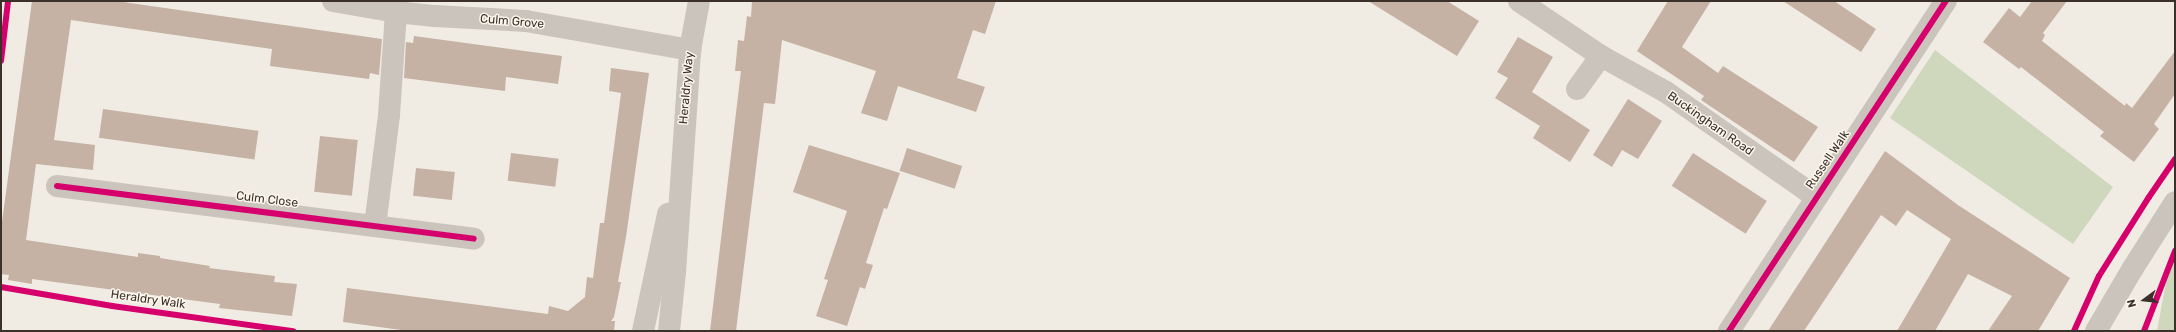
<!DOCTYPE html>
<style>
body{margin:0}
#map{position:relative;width:2176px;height:332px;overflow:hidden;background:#f0ece4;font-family:Rubik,sans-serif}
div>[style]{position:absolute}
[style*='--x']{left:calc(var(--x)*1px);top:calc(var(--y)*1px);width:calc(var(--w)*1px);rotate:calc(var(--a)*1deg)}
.green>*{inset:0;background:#cfd7bd}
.building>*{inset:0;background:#c5b2a4;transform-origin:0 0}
.minor>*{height:22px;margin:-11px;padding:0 11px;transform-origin:11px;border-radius:11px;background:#cac4bc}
.cycleway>*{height:6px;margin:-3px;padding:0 3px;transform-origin:3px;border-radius:3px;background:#d6006c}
span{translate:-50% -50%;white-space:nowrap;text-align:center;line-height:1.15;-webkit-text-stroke:3px #fcf6ec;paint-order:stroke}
.street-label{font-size:12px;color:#3b312a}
.frame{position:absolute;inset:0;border:2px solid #3b312a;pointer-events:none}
.north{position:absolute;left:2124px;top:280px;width:40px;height:40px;-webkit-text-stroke:3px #fcf6ec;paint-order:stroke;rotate:255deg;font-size:11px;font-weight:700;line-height:16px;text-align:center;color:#3b312a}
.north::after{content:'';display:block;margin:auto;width:14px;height:18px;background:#3b312a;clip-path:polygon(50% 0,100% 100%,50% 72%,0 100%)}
</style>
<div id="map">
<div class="green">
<i style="clip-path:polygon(1935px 50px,2113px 187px,2073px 244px,1890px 118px)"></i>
<i style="clip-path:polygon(2175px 257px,2175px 331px,2157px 331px,2168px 271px)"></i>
</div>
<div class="building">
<i style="clip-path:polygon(32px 1px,116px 1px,382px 39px,379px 75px,370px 73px,369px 79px,270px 66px,272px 49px,71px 20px,54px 140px,95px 145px,93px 170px,36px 164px,26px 240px,138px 257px,138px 253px,160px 256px,160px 258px,210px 266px,209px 268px,275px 276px,274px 282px,297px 284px,292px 316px,219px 308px,220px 304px,32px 279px,32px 284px,8px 280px,9px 275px,1px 274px,1px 229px)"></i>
<i style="clip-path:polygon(752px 1px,996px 1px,985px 34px,973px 30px,957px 78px,985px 87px,976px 112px,898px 86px,887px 121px,861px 113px,876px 71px,782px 40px,775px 104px,764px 103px,736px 331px,710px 331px,741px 71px,735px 71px,738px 40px,744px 41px,747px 16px,751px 17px)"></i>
<i style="clip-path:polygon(1368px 1px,1447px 1px,1479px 21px,1457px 56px)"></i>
<i style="clip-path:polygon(1668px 1px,1711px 1px,1682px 47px,1718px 73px,1723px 66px,1818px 127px,1794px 162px,1701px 100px,1704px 96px,1637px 51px)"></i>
<i style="clip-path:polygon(1783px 1px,1834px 1px,1876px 29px,1861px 52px)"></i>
<i style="clip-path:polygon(2032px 1px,2067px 1px,2043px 33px,2045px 35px,2042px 41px,2125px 106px,2126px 103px,2132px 108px,2175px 51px,2175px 94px,2154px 124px,2159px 129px,2134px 162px,2100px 136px,2104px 132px,2021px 67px,2019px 69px,1983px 42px,2009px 8px,2020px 17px)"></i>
<i style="clip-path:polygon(414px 36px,562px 56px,558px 84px,506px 77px,505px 91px,404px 78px,406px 42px,413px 43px)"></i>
<i style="clip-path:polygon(1518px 37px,1553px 57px,1532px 92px,1590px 130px,1570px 162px,1533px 138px,1540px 126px,1495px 98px,1508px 78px,1497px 72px)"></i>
<i style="clip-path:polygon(611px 68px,649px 73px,626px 237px,618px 282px,621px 282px,614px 317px,611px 321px,615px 321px,614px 331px,408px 331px,343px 322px,347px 288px,548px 314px,549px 306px,568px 311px,585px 297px,587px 277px,593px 278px,600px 223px,604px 223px,621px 93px,609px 91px)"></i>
<i style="clip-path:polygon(1628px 99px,1662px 121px,1638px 159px,1622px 150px,1612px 167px,1593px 155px)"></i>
<i style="left:103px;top:109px;width:157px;height:29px;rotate:8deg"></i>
<i style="left:320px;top:136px;width:38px;height:56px;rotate:6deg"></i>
<i style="clip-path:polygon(809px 145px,900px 173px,887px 209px,884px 208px,866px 263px,873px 265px,865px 289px,860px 287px,847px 326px,816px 316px,828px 280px,824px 279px,847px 211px,793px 192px)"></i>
<i style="left:907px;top:148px;width:58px;height:24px;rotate:18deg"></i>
<i style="clip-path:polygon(1885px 151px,1958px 205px,2070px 278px,2038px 331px,1988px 331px,2012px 296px,1968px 274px,1935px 331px,1897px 331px,1951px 239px,1907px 210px,1896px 226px,1881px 215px,1804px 331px,1768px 331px)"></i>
<i style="left:511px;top:153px;width:48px;height:28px;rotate:7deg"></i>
<i style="left:1693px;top:153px;width:88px;height:39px;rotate:33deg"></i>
<i style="left:416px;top:168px;width:39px;height:28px;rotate:6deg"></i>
</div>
<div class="minor">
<i style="--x:333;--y:1;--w:64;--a:9.9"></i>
<i style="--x:396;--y:12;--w:39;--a:6"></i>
<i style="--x:435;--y:16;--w:91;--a:3.1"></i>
<i style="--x:526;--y:21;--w:167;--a:10"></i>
<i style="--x:1519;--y:1;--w:99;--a:33.9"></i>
<i style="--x:1601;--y:56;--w:74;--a:29"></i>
<i style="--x:1666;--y:92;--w:183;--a:35"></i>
<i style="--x:1577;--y:89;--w:41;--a:-54"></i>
<i style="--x:57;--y:186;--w:420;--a:7.2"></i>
<i style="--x:375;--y:226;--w:112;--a:-82.8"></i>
<i style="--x:389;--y:115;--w:103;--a:-86.1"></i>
<i style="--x:643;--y:331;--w:120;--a:-77.9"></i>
<i style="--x:669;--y:331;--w:59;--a:-84.2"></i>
<i style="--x:675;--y:272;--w:223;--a:-86.1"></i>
<i style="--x:690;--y:50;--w:50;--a:-79.6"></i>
<i style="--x:1729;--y:331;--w:395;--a:-56.7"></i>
<i style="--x:2096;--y:331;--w:73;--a:-59.6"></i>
<i style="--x:2133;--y:268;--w:78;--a:-57.5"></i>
</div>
<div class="cycleway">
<i style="--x:1;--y:61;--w:60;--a:-83.3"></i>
<i style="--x:57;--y:186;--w:420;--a:7.2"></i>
<i style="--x:1;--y:287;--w:113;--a:9.7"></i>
<i style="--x:112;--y:306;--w:183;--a:7.9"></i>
<i style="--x:1729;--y:331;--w:395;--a:-56.7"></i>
<i style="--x:2074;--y:331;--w:60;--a:-65.6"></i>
<i style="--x:2099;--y:276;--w:93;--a:-57.7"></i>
<i style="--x:2149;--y:197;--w:46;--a:-55.6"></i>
<i style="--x:2144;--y:331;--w:86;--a:-68.8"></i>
</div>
<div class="street-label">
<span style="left:512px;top:22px;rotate:5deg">Culm Grove</span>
<span style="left:687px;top:88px;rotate:-85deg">Heraldry Way</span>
<span style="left:1710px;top:124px;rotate:35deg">Buckingham Road</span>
<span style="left:1828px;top:160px;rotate:-56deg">Russell Walk</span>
<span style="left:267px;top:200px;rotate:7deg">Culm Close</span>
<span style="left:148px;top:300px;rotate:8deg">Heraldry Walk</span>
</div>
<div class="frame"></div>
<div class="north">N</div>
</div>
